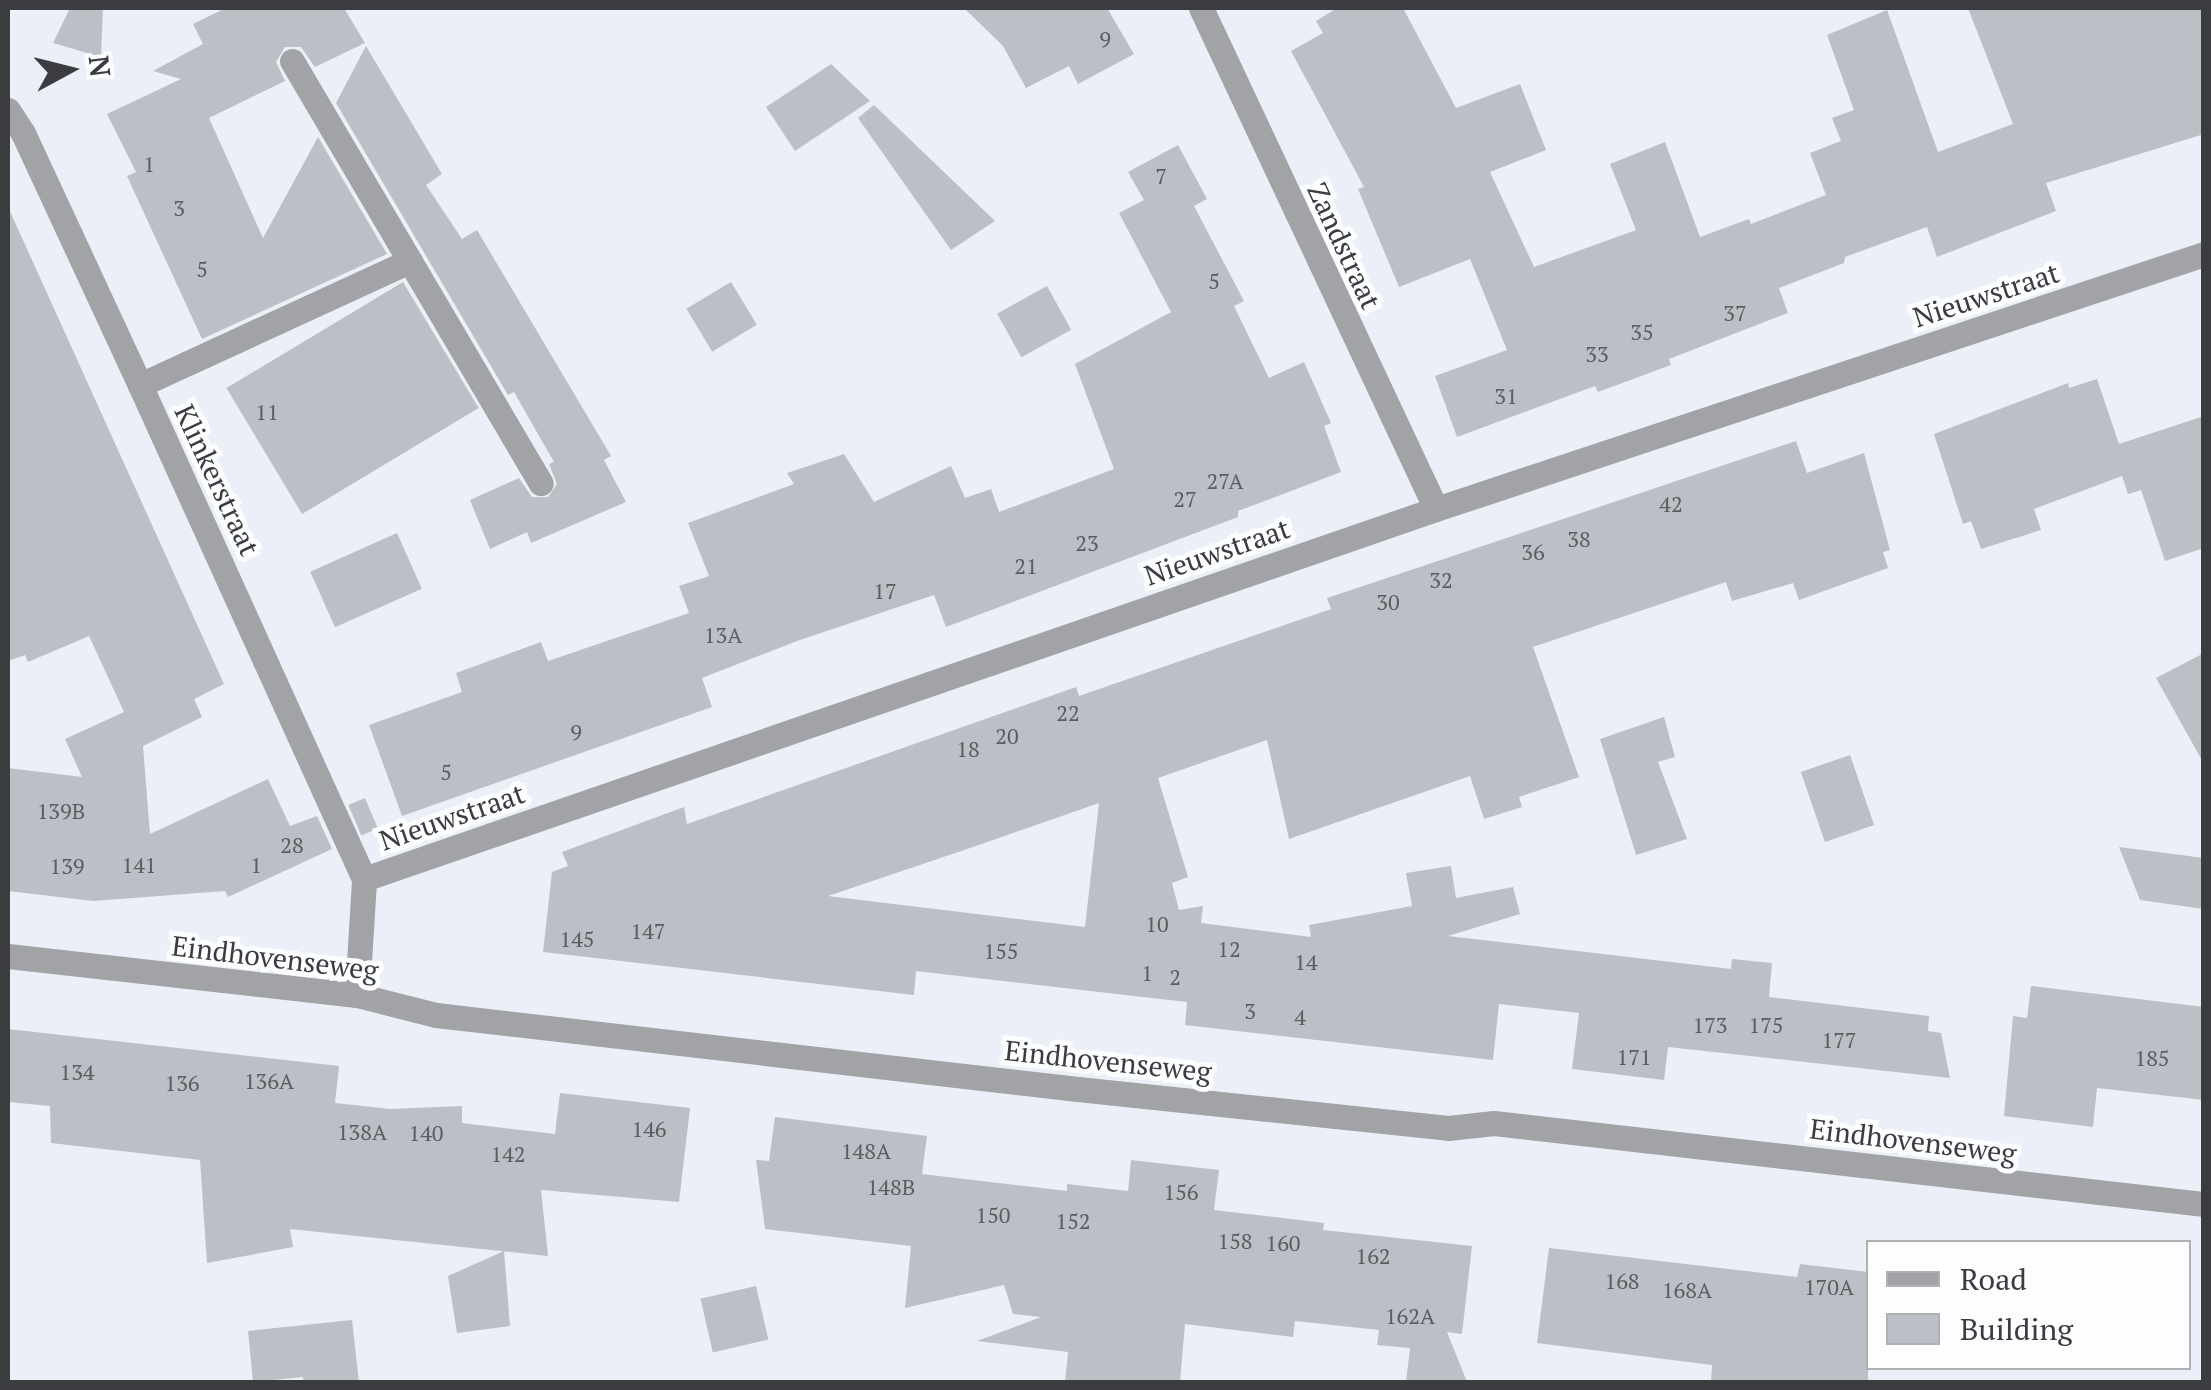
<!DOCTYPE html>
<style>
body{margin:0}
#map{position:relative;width:2211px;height:1390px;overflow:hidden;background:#eceff7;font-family:"PT Serif",serif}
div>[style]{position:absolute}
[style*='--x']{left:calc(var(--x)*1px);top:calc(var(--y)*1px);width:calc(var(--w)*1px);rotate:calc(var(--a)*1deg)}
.building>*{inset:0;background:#bcbfc6;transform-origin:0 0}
.service>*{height:25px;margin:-12.5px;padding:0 12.5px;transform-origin:12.5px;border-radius:12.5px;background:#a1a3a6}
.minor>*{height:25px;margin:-12.5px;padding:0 12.5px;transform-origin:12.5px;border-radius:12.5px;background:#a1a3a6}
span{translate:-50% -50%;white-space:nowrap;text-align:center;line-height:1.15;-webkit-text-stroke:10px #fcfdfe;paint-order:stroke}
.number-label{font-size:22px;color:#5b5d61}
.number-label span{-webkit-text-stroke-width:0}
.street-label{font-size:28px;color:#3b3c3f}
.frame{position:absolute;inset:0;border:10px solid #3b3c3f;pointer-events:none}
.legend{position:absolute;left:1866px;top:1240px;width:325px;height:130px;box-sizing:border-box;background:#fcfdfe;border:2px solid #afb0b2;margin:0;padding:12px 18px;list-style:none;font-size:30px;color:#3b3c3f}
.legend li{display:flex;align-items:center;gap:20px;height:50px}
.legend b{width:50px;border:2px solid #afb0b2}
.north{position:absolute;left:20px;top:20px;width:100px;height:100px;-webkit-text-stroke:8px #fcfdfe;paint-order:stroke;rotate:83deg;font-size:28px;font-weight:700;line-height:40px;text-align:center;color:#3b3c3f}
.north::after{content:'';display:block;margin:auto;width:35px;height:45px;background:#3b3c3f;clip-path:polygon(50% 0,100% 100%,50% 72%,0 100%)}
</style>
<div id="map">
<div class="building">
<i style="clip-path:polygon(70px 8px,103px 8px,101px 57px,53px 43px)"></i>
<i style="clip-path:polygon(226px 8px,344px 8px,365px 43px,315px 67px,301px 47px,285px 47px,276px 62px,285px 81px,209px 118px,263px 238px,318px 137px,387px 254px,202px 339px,127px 176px,136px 172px,107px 114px,181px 79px,153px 71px,203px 44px,193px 24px)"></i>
<i style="clip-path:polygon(964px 8px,1107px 8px,1134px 54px,1078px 84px,1069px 66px,1026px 88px,1003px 46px)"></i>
<i style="clip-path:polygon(1337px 8px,1403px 8px,1456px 108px,1520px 84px,1546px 150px,1490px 172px,1534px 267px,1636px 230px,1610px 164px,1665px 142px,1700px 237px,1749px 219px,1751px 224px,1826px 195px,1810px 153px,1841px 141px,1832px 118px,1854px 110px,1827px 35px,1887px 10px,1938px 152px,2013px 124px,1968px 8px,2204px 8px,2204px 134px,2046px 183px,2056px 211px,1937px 257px,1927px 227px,1845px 257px,1844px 263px,1779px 288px,1788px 313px,1669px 359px,1671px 365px,1598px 392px,1595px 386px,1457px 437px,1435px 376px,1507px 350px,1470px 259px,1399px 287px,1358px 189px,1364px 187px,1291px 51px,1323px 33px,1316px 21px)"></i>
<i style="clip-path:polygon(366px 46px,442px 174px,426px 185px,462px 239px,477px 230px,611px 456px,604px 460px,626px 502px,531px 543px,527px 532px,490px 549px,470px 500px,519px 478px,532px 497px,548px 497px,557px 484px,549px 464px,554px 462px,514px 392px,508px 395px,336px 103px)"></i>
<i style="clip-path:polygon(831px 64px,870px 101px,795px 151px,766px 107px)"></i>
<i style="clip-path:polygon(874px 105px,995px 221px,951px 250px,858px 118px)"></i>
<i style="clip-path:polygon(1178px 145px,1207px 199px,1194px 206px,1244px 301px,1234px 306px,1269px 378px,1304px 362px,1331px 423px,1324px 426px,1341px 472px,1238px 511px,1238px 517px,946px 627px,934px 595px,797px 641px,702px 678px,712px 707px,402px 816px,369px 725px,462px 692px,456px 673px,541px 642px,548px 661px,689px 613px,679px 586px,709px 576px,688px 523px,794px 484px,787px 473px,844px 454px,874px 502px,951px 466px,965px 498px,991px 489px,999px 512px,1114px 469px,1075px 364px,1171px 312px,1119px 213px,1144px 200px,1128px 172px)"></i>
<i style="clip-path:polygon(8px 207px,224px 684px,194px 699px,202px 717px,143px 746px,150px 834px,268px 779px,290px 826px,317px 816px,332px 849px,228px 897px,225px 891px,93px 901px,8px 891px,8px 768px,82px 777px,65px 739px,124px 712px,89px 636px,28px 662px,25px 655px,8px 661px)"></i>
<i style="left:403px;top:282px;width:147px;height:206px;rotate:59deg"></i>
<i style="left:731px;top:282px;width:50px;height:52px;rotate:59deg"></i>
<i style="left:1047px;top:286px;width:50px;height:57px;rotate:61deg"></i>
<i style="clip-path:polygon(2097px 379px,2119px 444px,2204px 416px,2204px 548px,2165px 561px,2141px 490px,2128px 494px,2122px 476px,2034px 509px,2041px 530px,1981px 549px,1971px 521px,1963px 524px,1934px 434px,2068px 383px,2069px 388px)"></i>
<i style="clip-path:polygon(evenodd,1796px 441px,1807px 473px,1864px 453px,1890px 550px,1883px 552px,1888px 568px,1799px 600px,1793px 583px,1732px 601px,1726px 582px,1533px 647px,1579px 777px,1519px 797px,1522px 807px,1484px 819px,1470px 776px,1289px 839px,1267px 740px,1158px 778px,1188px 877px,1172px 883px,1179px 910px,1203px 906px,1201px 923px,1311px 937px,1309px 925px,1412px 906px,1406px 873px,1451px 866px,1456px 898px,1513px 887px,1520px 914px,1448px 936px,1731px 969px,1732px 959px,1772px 963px,1769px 997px,1929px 1016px,1928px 1031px,1941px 1033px,1950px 1078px,1668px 1047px,1664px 1080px,1572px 1069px,1579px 1013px,1499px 1004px,1493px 1060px,1185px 1025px,1187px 1002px,916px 971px,914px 995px,543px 952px,552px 872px,568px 866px,562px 852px,684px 807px,687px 824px,1076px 687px,1079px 696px,1331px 609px,1327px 598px,1796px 441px,1099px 803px,1085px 927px,828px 896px,976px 846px,1099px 803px)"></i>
<i style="left:397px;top:533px;width:61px;height:95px;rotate:66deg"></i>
<i style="clip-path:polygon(2204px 653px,2204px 764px,2156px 678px)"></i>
<i style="clip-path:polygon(1664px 717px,1675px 757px,1658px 762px,1687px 839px,1636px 855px,1600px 739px)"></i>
<i style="left:1850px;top:755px;width:74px;height:52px;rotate:71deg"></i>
<i style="left:365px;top:798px;width:33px;height:18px;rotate:67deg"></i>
<i style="clip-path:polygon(2119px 847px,2204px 858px,2204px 909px,2140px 900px)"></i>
<i style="clip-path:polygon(2031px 986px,2204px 1007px,2204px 1100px,2097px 1088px,2093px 1127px,2004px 1116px,2013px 1016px,2027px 1018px)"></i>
<i style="clip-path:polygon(8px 1029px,339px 1066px,335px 1103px,391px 1109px,462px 1106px,462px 1123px,555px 1134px,560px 1093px,690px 1108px,679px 1202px,541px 1190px,548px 1256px,290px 1229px,293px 1247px,207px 1263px,200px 1160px,51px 1143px,50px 1106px,8px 1102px)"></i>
<i style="clip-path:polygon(775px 1117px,927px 1136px,922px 1174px,1067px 1191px,1067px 1184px,1128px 1191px,1131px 1160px,1219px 1170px,1214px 1210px,1324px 1223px,1323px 1230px,1472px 1246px,1462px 1334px,1447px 1332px,1467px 1382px,1406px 1382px,1410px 1348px,1377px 1345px,1379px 1330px,1295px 1321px,1293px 1337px,1185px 1324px,1180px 1382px,1065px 1382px,1068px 1352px,977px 1341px,1041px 1317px,1013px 1314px,1004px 1285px,905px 1308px,911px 1246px,765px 1229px,756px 1160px,769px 1161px)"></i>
<i style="clip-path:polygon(1549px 1248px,1797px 1277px,1800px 1264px,1868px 1272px,1868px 1382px,1711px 1382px,1712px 1365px,1537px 1343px)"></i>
<i style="clip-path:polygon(504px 1251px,510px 1326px,457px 1333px,448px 1276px)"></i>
<i style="left:756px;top:1286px;width:55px;height:57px;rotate:77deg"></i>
<i style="clip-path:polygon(352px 1320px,359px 1382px,304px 1382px,303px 1377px,253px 1382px,248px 1331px)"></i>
</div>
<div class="service">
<i style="--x:292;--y:61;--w:490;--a:59.5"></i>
<i style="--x:140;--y:385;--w:297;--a:-24.7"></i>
</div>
<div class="minor">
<i style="--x:1201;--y:8;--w:553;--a:64.87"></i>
<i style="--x:8;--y:110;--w:27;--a:57"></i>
<i style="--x:23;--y:133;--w:278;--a:65.1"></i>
<i style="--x:140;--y:385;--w:542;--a:65.61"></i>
<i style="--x:8;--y:956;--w:351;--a:6.4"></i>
<i style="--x:357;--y:995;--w:81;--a:14.2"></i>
<i style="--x:436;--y:1015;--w:646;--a:6.58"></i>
<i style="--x:1078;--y:1089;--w:372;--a:6"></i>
<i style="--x:1448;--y:1128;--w:46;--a:-6.2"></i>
<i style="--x:1494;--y:1123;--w:715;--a:6.51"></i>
<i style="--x:357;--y:995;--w:116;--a:-86.5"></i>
<i style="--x:364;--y:879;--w:1134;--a:-19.04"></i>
<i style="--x:1436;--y:509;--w:809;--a:-18.37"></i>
</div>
<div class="number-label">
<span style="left:1105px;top:39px">9</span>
<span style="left:149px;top:164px">1</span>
<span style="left:1161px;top:176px">7</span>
<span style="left:179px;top:208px">3</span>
<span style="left:202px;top:269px">5</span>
<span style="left:1214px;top:281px">5</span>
<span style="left:1735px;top:313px">37</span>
<span style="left:1642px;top:332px">35</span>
<span style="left:1597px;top:354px">33</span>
<span style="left:1506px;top:396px">31</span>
<span style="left:267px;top:412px">11</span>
<span style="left:1225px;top:481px">27A</span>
<span style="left:1185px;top:499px">27</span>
<span style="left:1671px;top:504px">42</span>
<span style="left:1579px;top:539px">38</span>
<span style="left:1087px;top:543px">23</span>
<span style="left:1533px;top:552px">36</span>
<span style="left:1026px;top:566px">21</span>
<span style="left:1441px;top:580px">32</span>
<span style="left:885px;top:591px">17</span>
<span style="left:1388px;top:602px">30</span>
<span style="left:723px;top:635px">13A</span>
<span style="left:1068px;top:713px">22</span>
<span style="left:576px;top:732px">9</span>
<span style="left:1007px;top:736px">20</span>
<span style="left:968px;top:749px">18</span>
<span style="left:446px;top:772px">5</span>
<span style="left:61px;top:811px">139B</span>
<span style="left:292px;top:845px">28</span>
<span style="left:139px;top:865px">141</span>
<span style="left:256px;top:865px">1</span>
<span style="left:67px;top:866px">139</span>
<span style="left:1157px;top:924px">10</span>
<span style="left:648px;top:931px">147</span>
<span style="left:577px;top:939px">145</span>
<span style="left:1229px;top:949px">12</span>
<span style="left:1001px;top:951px">155</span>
<span style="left:1306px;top:962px">14</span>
<span style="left:1147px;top:973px">1</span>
<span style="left:1175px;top:977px">2</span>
<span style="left:1250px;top:1011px">3</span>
<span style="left:1300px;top:1017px">4</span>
<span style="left:1710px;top:1025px">173</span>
<span style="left:1766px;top:1025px">175</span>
<span style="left:1839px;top:1040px">177</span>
<span style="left:1634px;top:1057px">171</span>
<span style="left:2152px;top:1058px">185</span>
<span style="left:77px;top:1072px">134</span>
<span style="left:269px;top:1081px">136A</span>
<span style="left:182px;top:1083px">136</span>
<span style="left:649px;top:1129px">146</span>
<span style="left:362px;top:1132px">138A</span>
<span style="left:426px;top:1133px">140</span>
<span style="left:866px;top:1151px">148A</span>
<span style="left:508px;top:1154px">142</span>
<span style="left:891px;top:1187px">148B</span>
<span style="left:1181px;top:1192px">156</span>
<span style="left:993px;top:1215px">150</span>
<span style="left:1073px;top:1221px">152</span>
<span style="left:1235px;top:1241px">158</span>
<span style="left:1283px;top:1243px">160</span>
<span style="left:1373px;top:1256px">162</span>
<span style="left:1622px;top:1281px">168</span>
<span style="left:1829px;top:1287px">170A</span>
<span style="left:1687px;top:1290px">168A</span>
<span style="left:1410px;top:1316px">162A</span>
</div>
<div class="street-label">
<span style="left:1344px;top:246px;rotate:65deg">Zandstraat</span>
<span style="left:1986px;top:295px;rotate:-18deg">Nieuwstraat</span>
<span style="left:217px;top:480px;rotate:65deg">Klinkerstraat</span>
<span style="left:1217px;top:552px;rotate:-19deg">Nieuwstraat</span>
<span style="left:452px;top:817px;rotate:-19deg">Nieuwstraat</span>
<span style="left:275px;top:958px;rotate:7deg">Eindhovenseweg</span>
<span style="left:1108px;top:1061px;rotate:6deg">Eindhovenseweg</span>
<span style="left:1913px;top:1141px;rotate:7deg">Eindhovenseweg</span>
</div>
<div class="frame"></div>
<ul class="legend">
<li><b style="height:12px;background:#a1a3a6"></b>Road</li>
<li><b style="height:28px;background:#bcbfc6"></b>Building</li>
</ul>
<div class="north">N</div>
</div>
